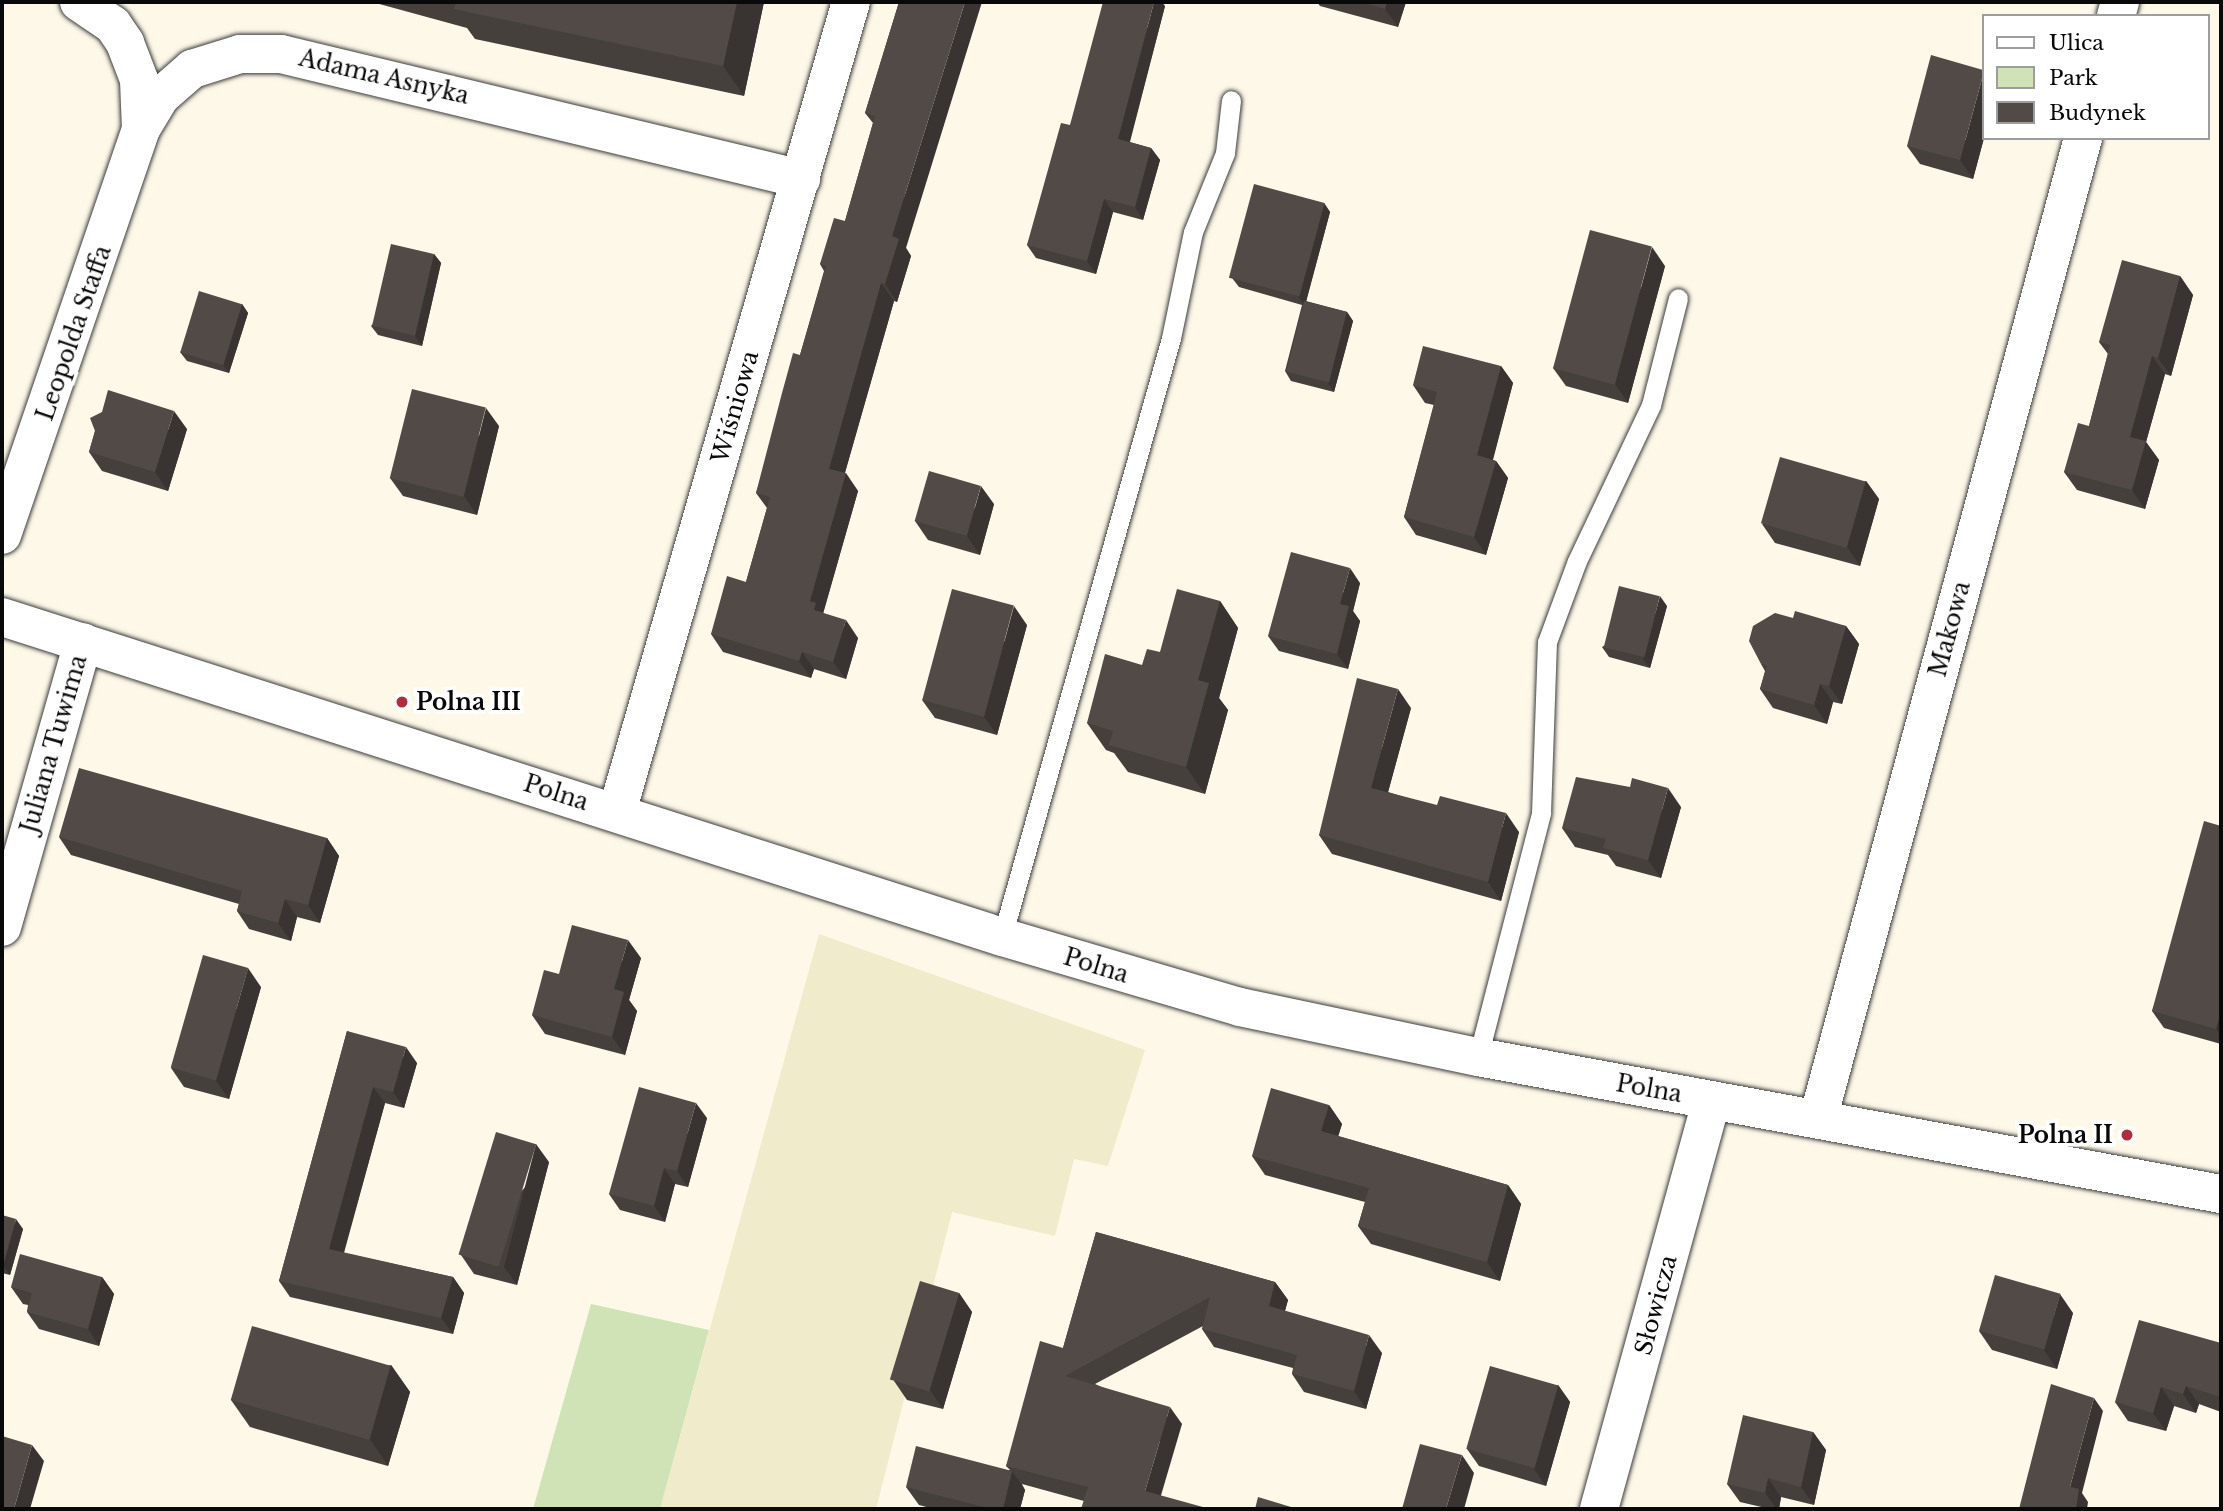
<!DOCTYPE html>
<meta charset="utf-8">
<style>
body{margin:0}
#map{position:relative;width:2223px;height:1511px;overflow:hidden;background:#fdf8e8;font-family:"Libre Baskerville",serif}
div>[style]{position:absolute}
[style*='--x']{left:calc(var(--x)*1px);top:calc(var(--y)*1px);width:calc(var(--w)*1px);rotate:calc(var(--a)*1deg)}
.farmland>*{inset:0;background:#f0ebcb}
.green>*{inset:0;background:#cfe3b6}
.roads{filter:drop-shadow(0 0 2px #3c3c3c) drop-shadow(0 0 2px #3c3c3c)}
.service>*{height:19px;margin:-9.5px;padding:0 9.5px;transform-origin:9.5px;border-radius:9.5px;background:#fff}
.minor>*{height:38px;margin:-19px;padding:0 19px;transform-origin:19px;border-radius:19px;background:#fff}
.tertiary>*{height:38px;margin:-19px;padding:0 19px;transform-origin:19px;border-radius:19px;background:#fff}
.wall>*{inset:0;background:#46403d}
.shaded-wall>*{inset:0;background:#393432}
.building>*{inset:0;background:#514a47;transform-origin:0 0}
.dots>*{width:19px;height:19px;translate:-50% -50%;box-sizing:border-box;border:4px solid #fff;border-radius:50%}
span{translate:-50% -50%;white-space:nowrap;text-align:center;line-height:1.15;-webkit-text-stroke:7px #fff;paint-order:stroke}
.street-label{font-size:23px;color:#090909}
.poi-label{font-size:23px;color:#090909;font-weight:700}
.left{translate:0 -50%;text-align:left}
.right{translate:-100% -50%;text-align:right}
.frame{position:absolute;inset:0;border:4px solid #090909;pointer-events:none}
.legend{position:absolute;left:1982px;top:14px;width:228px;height:126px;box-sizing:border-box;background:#fff;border:2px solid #9d9d9d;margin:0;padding:9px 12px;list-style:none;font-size:21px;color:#090909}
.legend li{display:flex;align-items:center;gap:14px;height:35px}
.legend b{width:35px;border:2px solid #9d9d9d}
</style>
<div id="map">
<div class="farmland">
<i style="clip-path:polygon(819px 934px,1145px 1050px,1108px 1166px,1074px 1159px,1055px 1236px,952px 1212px,876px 1509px,660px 1509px)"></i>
</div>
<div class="green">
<i style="clip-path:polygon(591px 1304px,709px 1330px,660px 1509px,533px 1509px)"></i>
</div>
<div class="roads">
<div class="service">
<i style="--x:1002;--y:937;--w:622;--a:-74.24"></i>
<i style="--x:1171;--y:338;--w:108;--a:-78.3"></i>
<i style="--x:1193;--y:232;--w:85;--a:-67.9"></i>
<i style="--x:1225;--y:153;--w:53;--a:-83.5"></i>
<i style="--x:1478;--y:1057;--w:252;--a:-75.5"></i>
<i style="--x:1541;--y:813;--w:171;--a:-88"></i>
<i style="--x:1547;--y:642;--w:86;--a:-69.7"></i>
<i style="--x:1577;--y:561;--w:173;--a:-64.6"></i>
<i style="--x:1651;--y:405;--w:110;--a:-75.8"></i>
</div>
<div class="minor">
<i style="--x:79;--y:2;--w:41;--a:34.1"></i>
<i style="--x:113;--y:25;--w:22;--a:56"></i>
<i style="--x:125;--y:43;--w:40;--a:69"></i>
<i style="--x:139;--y:80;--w:49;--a:87.7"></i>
<i style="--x:2116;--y:16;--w:15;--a:-74"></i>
<i style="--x:2;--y:535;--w:429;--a:-71.1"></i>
<i style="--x:141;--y:129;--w:37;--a:-59"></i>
<i style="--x:160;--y:97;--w:43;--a:-41.2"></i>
<i style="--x:192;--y:69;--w:50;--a:-17.4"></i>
<i style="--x:240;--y:54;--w:41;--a:0"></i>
<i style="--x:281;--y:54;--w:535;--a:13.52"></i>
<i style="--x:617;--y:812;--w:843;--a:-73.89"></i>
<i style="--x:2;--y:927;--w:296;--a:-74.1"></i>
<i style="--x:1818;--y:1119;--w:1016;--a:-74.88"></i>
<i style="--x:1599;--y:1509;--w:424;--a:-74.6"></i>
</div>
<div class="tertiary">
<i style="--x:2;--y:617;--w:1050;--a:17.74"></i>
<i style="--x:1002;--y:937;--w:248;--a:16.4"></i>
<i style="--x:1240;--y:1007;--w:243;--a:11.9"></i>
<i style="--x:1478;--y:1057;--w:756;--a:10.45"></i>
</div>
</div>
<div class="wall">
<i style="clip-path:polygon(372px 2px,764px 2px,744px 96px,475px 39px,467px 28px)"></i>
<i style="clip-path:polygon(899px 2px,906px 248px,911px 256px,897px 302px,894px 301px,845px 473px,858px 491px,823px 613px,858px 638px,846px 679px,814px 669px,811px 678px,723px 652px,711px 634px,746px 582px,767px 508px,756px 493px,800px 355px,824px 271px,820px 264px,845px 221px,873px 123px,865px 113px)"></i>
<i style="clip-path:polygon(1317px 2px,1406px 2px,1398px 27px,1320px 6px)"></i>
<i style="clip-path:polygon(1165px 6px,1130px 142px,1151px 148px,1160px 160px,1143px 220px,1113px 212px,1096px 274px,1036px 258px,1027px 245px,1070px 125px)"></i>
<i style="clip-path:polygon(1984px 138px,1973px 179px,1920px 164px,1907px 146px)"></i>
<i style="clip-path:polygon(1324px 203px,1330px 212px,1306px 301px,1347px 312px,1353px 321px,1334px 392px,1291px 381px,1285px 371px,1302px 305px,1239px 287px,1232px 278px)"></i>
<i style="clip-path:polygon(434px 254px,441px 263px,422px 346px,378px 335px,371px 326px)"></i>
<i style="clip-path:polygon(1665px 266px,1628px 403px,1566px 386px,1553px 368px)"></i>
<i style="clip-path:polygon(2180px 276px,2193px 295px,2171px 376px,2165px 374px,2146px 442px,2159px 460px,2145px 509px,2077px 490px,2064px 472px,2089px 426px,2108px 354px,2099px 342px)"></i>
<i style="clip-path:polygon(242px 304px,248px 313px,229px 373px,187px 361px,180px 352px)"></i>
<i style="clip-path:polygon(1501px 366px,1513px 383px,1493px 460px,1496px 461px,1508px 478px,1486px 555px,1416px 535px,1404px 517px,1434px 405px,1425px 403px,1413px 385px)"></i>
<i style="clip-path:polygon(499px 426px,477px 515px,403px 496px,390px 478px)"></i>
<i style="clip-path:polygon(187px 429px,168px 491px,102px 471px,89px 452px,95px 431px)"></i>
<i style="clip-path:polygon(1866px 481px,1879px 499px,1860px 566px,1775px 543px,1762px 524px)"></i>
<i style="clip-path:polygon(994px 504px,980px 555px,928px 540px,915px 521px)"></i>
<i style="clip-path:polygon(1360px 583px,1353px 611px,1360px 621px,1348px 669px,1279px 651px,1268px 636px)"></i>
<i style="clip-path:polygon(1220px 601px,1238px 628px,1219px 698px,1228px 710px,1205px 794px,1128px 772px,1114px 753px,1106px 750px,1087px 723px,1142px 665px,1160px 652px)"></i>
<i style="clip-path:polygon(1667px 606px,1650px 668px,1609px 657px,1602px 647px)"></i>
<i style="clip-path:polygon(1793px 618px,1846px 626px,1859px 644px,1842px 704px,1833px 702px,1827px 724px,1773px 708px,1760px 689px,1765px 671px,1761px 664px)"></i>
<i style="clip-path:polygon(1027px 625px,997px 735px,935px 718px,922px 700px)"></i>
<i style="clip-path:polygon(1411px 708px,1388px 792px,1519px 832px,1501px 901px,1332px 854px,1319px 835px)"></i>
<i style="clip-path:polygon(1681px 807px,1661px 878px,1616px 866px,1608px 855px,1575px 847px,1562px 828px)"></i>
<i style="clip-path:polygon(2221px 826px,2221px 1044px,2164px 1028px,2152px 1011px)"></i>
<i style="clip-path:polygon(59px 837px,327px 838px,339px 856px,320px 923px,297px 917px,291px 941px,249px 929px,237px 911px,239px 904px,71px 855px)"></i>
<i style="clip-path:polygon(641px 958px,629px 1000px,637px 1011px,625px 1055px,545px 1034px,532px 1015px,559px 974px)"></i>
<i style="clip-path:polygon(261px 987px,229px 1099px,184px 1087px,171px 1068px)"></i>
<i style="clip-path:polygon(347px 1031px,417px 1063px,404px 1108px,385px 1103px,344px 1253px,453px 1277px,464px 1293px,453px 1334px,290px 1297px,279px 1281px)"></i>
<i style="clip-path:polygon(1329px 1105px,1342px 1124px,1338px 1136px,1508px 1185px,1521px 1204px,1500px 1281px,1371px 1244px,1358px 1226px,1365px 1202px,1265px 1175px,1252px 1156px)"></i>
<i style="clip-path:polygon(707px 1118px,688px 1187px,675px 1184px,665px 1222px,620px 1210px,609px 1194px)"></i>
<i style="clip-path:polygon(549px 1162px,517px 1285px,474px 1274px,461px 1255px)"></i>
<i style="clip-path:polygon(2px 1215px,23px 1229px,10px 1275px,2px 1273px)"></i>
<i style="clip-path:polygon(1096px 1232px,1275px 1282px,1288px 1300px,1285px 1311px,1382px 1353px,1366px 1409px,1304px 1392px,1292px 1374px,1293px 1368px,1214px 1347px,1202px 1329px,1203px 1326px,1095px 1384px,1182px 1424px,1084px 1501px,1022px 1484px,1025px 1490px,1020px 1509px,934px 1509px,919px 1505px,906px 1487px,1010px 1470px,1006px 1466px,1063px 1348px)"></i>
<i style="clip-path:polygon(102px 1277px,114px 1294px,99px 1346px,39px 1329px,27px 1312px,28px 1305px,23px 1304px,11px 1287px)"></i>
<i style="clip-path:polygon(959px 1293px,972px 1312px,943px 1409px,907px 1400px,894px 1381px)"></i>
<i style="clip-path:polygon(2073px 1313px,2057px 1369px,1992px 1350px,1979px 1331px)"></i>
<i style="clip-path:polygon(2221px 1343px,2221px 1412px,2199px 1404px,2196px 1413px,2174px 1406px,2166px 1431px,2128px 1421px,2115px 1402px)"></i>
<i style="clip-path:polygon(391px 1365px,410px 1392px,388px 1466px,250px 1427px,231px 1400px)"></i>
<i style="clip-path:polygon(1558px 1385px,1570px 1402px,1546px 1486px,1479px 1466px,1467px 1449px)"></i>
<i style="clip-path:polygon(1813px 1432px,1826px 1450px,1814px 1505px,1781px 1497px,1779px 1509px,1770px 1509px,1740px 1502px,1727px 1484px)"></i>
</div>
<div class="shaded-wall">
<i style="clip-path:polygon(737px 2px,764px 2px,744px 96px,723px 66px)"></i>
<i style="clip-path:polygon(965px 2px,982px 2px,906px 248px,911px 256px,897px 302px,885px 284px,892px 236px)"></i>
<i style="clip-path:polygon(1154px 2px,1162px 2px,1165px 6px,1127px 151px,1118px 139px)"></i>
<i style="clip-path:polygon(1387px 2px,1406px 2px,1398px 27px,1385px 9px)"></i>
<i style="clip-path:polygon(1983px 75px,1983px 138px,1984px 138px,1973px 179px,1960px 160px)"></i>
<i style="clip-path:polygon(1151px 148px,1160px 160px,1143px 220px,1135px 207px)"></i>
<i style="clip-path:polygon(1104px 199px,1113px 212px,1096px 274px,1087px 261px)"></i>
<i style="clip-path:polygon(1324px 203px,1330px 212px,1305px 306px,1298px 296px)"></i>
<i style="clip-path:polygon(1652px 247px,1665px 266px,1628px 403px,1615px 384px)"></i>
<i style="clip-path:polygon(434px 254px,441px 263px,422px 346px,415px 336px)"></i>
<i style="clip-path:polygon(2180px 276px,2193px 295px,2171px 376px,2158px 358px)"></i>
<i style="clip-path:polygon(881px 283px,894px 301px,841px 486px,829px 469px)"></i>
<i style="clip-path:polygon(242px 304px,248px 313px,229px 373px,222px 364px)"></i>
<i style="clip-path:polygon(1347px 312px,1353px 321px,1334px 392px,1328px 383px)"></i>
<i style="clip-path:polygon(2152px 356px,2165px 374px,2146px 442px,2159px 460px,2145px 509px,2132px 490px,2130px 437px)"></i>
<i style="clip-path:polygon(1501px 366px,1513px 383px,1489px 473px,1477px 455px)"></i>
<i style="clip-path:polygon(486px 408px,499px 426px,477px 515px,464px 496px)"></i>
<i style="clip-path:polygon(174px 411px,187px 429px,168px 491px,155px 472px)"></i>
<i style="clip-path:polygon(1496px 461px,1508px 478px,1486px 555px,1474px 537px)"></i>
<i style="clip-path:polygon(846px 473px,858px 491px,823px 614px,814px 610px,810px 601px)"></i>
<i style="clip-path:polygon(1866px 481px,1879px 499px,1860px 566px,1847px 547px)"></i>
<i style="clip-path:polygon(981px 486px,994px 504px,980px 555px,967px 536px)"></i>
<i style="clip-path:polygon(1350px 568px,1360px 583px,1353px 611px,1360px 621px,1348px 669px,1337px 654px,1340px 604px)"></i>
<i style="clip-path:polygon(1660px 596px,1667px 606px,1650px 668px,1643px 659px)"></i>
<i style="clip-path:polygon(1220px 601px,1238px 628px,1219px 698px,1228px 710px,1205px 794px,1186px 767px,1198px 680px)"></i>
<i style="clip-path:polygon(1014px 606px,1027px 625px,997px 735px,984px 717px)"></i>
<i style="clip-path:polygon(846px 620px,858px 638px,846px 679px,833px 662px)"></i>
<i style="clip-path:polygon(1846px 626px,1859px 644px,1842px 704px,1829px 686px)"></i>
<i style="clip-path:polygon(802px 652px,814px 669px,811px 678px,799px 661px)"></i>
<i style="clip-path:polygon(1820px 684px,1833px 702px,1827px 724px,1814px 705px)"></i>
<i style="clip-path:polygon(1398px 689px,1411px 708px,1384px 807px,1371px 788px)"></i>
<i style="clip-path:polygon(1668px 788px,1681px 807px,1661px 878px,1648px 860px)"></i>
<i style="clip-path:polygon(1506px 813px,1519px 832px,1501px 901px,1488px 882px)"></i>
<i style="clip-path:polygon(327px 838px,339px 856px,320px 923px,308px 905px)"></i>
<i style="clip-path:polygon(285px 899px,297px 917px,291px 941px,278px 923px)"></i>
<i style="clip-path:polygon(628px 940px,641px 958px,629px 1000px,637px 1011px,625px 1055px,612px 1037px,614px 989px)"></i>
<i style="clip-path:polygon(248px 968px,261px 987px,229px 1099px,216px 1081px)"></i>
<i style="clip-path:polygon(2221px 1011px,2221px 1036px,2216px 1029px)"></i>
<i style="clip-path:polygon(406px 1047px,417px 1063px,404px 1108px,393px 1092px)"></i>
<i style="clip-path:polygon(373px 1087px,385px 1103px,340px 1265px,329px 1249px)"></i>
<i style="clip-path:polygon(696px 1103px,707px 1118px,688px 1187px,677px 1171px)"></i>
<i style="clip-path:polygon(1329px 1105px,1342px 1124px,1334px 1150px,1321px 1131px)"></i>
<i style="clip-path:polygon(536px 1144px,549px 1162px,517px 1285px,504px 1267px)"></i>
<i style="clip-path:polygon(664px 1168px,675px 1184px,665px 1222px,654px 1206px)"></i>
<i style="clip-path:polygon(1508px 1185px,1521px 1204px,1500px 1281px,1487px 1262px)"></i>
<i style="clip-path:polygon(16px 1219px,23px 1229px,10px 1275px,3px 1266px)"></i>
<i style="clip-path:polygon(102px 1277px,114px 1294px,99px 1346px,88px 1329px)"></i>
<i style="clip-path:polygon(453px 1277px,464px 1293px,453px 1334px,441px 1318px)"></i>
<i style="clip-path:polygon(1275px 1282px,1288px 1300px,1281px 1324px,1269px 1306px)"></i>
<i style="clip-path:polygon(959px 1293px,972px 1312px,943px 1409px,930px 1390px)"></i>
<i style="clip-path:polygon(2060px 1294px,2073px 1313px,2057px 1369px,2044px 1350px)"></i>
<i style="clip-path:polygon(1369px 1335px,1382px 1353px,1366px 1409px,1354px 1391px)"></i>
<i style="clip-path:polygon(391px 1365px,410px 1392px,388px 1466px,370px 1439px)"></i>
<i style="clip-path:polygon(1558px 1385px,1570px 1402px,1546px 1486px,1534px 1469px)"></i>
<i style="clip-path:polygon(2186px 1386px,2199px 1404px,2196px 1413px,2183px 1394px)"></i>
<i style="clip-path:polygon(2161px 1387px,2174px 1406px,2166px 1431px,2153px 1413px)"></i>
<i style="clip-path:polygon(2094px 1398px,2103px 1411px,2082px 1493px,2088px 1502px,2087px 1509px,2076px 1509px,2070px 1487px)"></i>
<i style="clip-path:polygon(1170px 1407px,1182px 1424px,1157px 1509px,1145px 1491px)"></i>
<i style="clip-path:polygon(1813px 1432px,1826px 1450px,1814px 1505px,1801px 1487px)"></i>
<i style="clip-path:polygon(32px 1445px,44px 1461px,30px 1509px,14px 1509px)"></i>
<i style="clip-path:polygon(1462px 1455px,1474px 1473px,1464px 1509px,1446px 1509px)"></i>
<i style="clip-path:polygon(1012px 1471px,1025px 1490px,1020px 1509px,1003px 1509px)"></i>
<i style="clip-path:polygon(1768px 1478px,1781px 1497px,1779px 1509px,1777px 1509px,1765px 1493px)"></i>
</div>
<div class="building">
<i style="clip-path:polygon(456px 2px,737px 2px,723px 66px,454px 9px)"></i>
<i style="clip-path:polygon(899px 2px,965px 2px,892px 236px,899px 239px,885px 284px,881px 283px,829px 469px,846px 473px,810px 601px,816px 603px,814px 610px,846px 620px,833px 662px,802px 652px,799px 661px,711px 634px,727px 576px,746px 582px,770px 497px,756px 493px,782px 393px,793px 353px,800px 355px,826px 266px,820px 264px,834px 218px,845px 221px,875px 116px,865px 113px)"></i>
<i style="clip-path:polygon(1103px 2px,1154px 2px,1118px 139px,1151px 148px,1135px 207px,1104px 199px,1087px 261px,1027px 245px,1061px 123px,1070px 125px)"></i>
<i style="clip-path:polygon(1361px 2px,1387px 2px,1385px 9px)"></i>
<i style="clip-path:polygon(1931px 55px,1983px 70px,1983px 75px,1960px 160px,1907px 146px)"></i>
<i style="left:1254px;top:184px;width:73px;height:97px;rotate:15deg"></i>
<i style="left:1590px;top:230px;width:64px;height:143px;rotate:15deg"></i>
<i style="left:391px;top:244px;width:44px;height:84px;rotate:13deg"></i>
<i style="clip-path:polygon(2122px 260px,2180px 276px,2158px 358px,2152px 356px,2130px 437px,2146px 441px,2132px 490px,2064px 472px,2078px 423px,2089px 426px,2110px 345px,2099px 342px)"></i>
<i style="left:199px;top:291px;width:45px;height:64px;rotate:17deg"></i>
<i style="left:1304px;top:301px;width:44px;height:73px;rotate:14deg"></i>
<i style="clip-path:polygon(1423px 346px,1501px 366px,1477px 455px,1496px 461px,1474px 537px,1404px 517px,1437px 392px,1413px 385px)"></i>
<i style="left:412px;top:389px;width:76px;height:92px;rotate:14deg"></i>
<i style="clip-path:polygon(108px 390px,174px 411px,155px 472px,89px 452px,95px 431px,90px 418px,102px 412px)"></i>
<i style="left:1780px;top:457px;width:89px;height:69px;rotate:16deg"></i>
<i style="left:929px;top:471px;width:54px;height:52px;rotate:16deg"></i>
<i style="clip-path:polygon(1291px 552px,1350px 568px,1340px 604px,1349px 606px,1337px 654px,1268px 636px)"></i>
<i style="left:1619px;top:586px;width:42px;height:63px;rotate:14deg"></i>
<i style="left:952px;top:589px;width:64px;height:115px;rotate:15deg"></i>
<i style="clip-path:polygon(1177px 589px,1220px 601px,1198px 680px,1209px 683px,1186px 767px,1109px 745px,1113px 731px,1087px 723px,1105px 654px,1142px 665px,1147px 649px,1160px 652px)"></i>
<i style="clip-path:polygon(1795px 611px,1846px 626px,1829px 686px,1820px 684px,1814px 705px,1760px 689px,1767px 666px,1761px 664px,1749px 641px,1753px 626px,1775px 613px,1793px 618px)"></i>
<i style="clip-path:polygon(1357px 678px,1398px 689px,1371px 788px,1437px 805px,1440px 796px,1506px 813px,1488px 882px,1319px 835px)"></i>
<i style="clip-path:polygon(79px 768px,327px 838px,308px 905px,285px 899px,278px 923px,237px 911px,242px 891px,59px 837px)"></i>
<i style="clip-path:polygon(1576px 777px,1630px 787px,1632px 778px,1668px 788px,1648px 860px,1603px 848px,1606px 839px,1562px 828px)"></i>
<i style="clip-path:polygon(2204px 821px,2221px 826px,2221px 1011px,2216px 1029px,2152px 1011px)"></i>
<i style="clip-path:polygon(572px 925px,628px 940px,614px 989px,624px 992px,612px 1037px,532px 1015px,544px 970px,559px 974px)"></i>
<i style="left:203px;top:955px;width:47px;height:117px;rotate:16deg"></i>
<i style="clip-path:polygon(347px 1031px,406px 1047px,393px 1092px,373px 1087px,329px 1249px,453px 1277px,441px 1318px,279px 1281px)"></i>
<i style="clip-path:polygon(639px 1087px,696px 1103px,677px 1171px,664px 1168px,654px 1206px,609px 1194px)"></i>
<i style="clip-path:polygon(1271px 1088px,1329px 1105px,1321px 1131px,1508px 1185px,1487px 1262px,1358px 1226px,1369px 1188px,1252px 1156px)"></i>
<i style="left:496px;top:1132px;width:42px;height:128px;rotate:17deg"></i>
<i style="clip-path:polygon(2px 1215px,16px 1219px,3px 1266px,2px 1266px)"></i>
<i style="clip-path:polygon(1096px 1232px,1275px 1282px,1269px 1306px,1369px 1335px,1354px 1391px,1292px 1374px,1297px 1355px,1202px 1329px,1210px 1297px,1065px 1376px,1170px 1407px,1145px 1491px,1210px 1509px,1081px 1509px,1088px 1487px,1006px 1466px,1040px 1341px,1063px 1348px)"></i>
<i style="clip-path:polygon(20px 1254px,102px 1277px,88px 1329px,27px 1312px,32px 1293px,11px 1287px)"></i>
<i style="left:1995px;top:1275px;width:68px;height:58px;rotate:16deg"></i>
<i style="left:920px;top:1281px;width:41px;height:103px;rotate:17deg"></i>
<i style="clip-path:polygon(2139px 1320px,2221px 1343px,2221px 1397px,2186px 1386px,2183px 1394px,2161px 1387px,2153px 1413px,2115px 1402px)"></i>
<i style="left:252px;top:1326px;width:144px;height:77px;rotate:16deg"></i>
<i style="left:1490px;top:1366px;width:71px;height:86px;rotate:16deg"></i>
<i style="clip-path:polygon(2051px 1384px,2094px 1398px,2070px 1487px,2079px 1489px,2076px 1509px,2019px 1509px)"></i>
<i style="clip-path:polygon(1743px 1415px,1813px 1432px,1801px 1487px,1768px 1478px,1765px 1493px,1727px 1484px)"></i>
<i style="clip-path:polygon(2px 1436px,32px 1445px,14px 1509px,2px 1509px)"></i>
<i style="clip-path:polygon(1420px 1444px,1462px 1455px,1446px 1509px,1402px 1509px)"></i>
<i style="clip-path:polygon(916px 1446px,1012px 1471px,1003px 1509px,992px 1509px,906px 1487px)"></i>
<i style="clip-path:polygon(1258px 1497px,1291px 1507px,1290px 1509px,1255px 1509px)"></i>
</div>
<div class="dots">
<i style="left:402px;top:702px;background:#ac2f3b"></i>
<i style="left:2127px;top:1135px;background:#ac2f3b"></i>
</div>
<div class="street-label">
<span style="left:384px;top:77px;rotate:13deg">Adama Asnyka</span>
<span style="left:74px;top:333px;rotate:-71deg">Leopolda Staffa</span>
<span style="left:735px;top:407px;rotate:-74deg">Wiśniowa</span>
<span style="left:1950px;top:629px;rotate:-75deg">Makowa</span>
<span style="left:54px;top:744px;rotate:-74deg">Juliana Tuwima</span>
<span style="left:556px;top:793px;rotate:18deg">Polna</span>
<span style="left:1096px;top:966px;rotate:17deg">Polna</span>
<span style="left:1649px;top:1089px;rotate:10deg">Polna</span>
<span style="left:1656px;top:1305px;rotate:-75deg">Słowicza</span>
</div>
<div class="poi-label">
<span class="left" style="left:416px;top:702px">Polna III</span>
<span class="right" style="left:2113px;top:1135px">Polna II</span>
</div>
<div class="frame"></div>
<ul class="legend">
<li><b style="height:9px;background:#fff"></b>Ulica</li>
<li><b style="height:19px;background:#cfe3b6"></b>Park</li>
<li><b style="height:19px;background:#514a47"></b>Budynek</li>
</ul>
</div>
